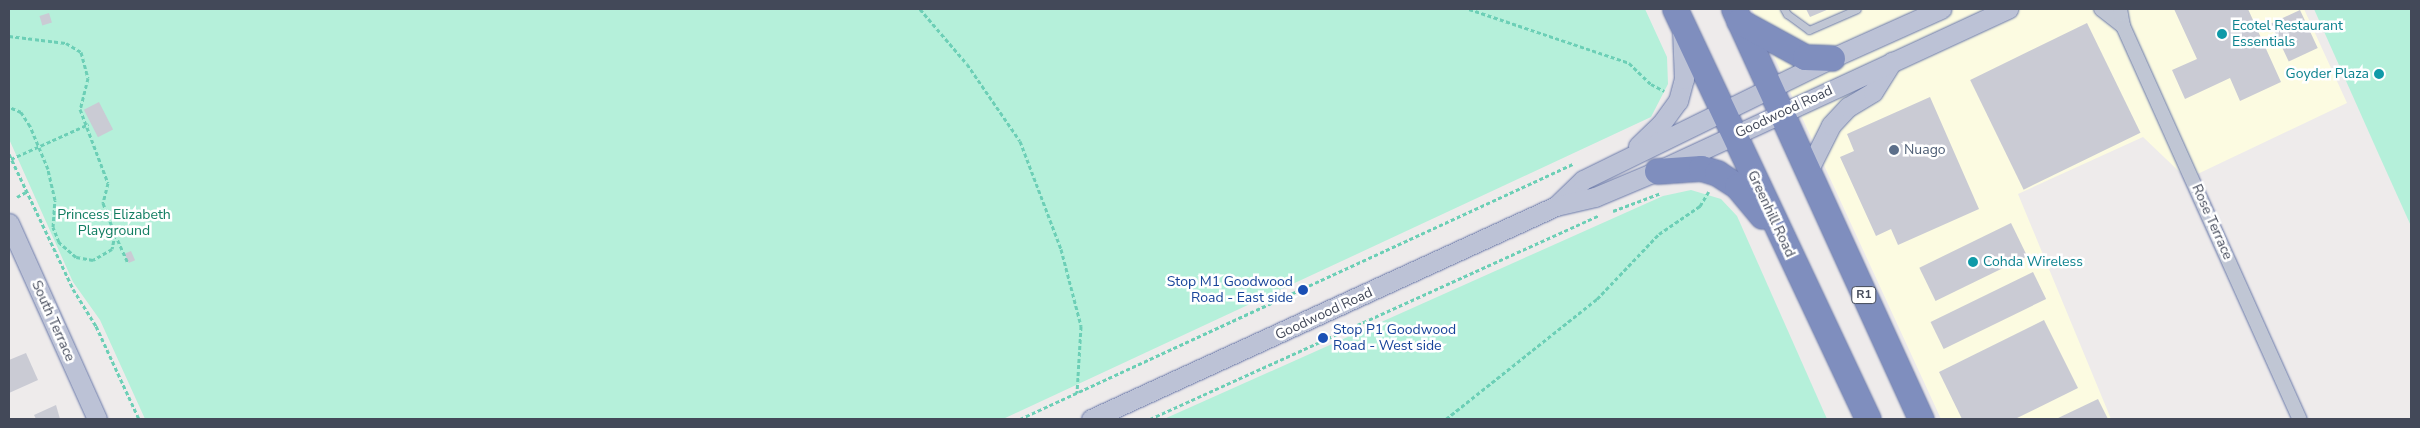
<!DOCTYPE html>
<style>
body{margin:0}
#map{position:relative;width:2420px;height:428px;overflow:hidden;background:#eeebeb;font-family:"Nunito Sans",sans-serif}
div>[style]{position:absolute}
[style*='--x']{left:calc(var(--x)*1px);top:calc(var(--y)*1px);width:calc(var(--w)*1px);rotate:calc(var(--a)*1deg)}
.commercial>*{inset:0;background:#fcfbe1}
.green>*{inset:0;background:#b5f0da}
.building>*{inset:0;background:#cacbd4;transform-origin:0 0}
.path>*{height:3px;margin-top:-1.5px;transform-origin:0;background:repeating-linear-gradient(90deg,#6ccfb6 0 4px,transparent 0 6.5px)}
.roads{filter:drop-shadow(0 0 1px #6a79a9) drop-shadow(0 0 1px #6a79a9)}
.lane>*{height:7px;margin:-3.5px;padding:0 3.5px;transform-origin:3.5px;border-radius:3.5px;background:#c0c6d4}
.street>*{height:14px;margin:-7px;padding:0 7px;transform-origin:7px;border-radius:7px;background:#c0c6d4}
.secondary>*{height:19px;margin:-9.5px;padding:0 9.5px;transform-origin:9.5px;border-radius:9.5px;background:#bcc2d6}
.highway>*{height:25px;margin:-12.5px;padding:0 12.5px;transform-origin:12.5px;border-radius:12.5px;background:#7f8ebe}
.dots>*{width:14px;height:14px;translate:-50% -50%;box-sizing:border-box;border:2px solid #fff;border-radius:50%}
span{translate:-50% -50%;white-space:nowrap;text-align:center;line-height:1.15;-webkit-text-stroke:5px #fff;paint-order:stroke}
.shield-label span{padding:1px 4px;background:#fff;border:1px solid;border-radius:4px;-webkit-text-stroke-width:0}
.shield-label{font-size:12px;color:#434959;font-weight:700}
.culture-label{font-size:14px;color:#0d838f}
.left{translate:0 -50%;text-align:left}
.right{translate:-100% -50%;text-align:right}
.street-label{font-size:14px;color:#434959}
.service-label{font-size:14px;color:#4e5e75}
.park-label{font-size:14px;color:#117d61}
.transit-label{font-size:14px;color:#164399}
.frame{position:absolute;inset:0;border:10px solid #434959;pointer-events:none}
</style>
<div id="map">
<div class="commercial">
<i style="clip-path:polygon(1752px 9px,2304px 9px,2347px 103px,2187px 179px,2143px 137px,2018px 194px,2111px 419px,1941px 419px)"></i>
</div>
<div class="green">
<i style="clip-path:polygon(9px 9px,1645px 9px,1667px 57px,1668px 84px,1651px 117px,1003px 419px,145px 419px,100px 320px,73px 282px,9px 139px)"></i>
<i style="clip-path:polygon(2314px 9px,2411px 9px,2411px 226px,2379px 155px)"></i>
<i style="clip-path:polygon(1691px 190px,1721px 199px,1737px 216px,1827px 419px,1164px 419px,1663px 196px)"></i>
</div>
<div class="building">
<i style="clip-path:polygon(1806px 9px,1829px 9px,1810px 17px)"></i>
<i style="clip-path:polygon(2174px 9px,2248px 9px,2281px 82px,2240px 101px,2230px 78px,2185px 99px,2172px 70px,2197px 59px)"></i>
<i style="left:2300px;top:10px;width:42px;height:32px;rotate:65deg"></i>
<i style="left:49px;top:13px;width:10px;height:10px;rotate:73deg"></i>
<i style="left:2087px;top:23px;width:122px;height:130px;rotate:64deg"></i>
<i style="clip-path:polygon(1930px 97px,1979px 209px,1898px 245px,1891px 229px,1876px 236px,1840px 157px,1854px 151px,1847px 134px)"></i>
<i style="left:99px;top:102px;width:31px;height:17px;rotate:63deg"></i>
<i style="left:2011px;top:223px;width:37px;height:102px;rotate:64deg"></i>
<i style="left:131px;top:251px;width:10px;height:7px;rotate:66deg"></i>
<i style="left:2033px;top:272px;width:30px;height:114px;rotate:64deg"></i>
<i style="clip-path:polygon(2044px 320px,2078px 388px,2015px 419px,1962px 419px,1939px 372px)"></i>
<i style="clip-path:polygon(26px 353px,38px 380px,9px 393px,9px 360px)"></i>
<i style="clip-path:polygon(2098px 399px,2108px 419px,2056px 419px)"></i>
<i style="clip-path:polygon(56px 405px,60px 419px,36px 419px,34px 415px)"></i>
</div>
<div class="path">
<i style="--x:920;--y:9;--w:72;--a:49.5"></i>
<i style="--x:967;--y:64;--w:93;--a:55.5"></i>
<i style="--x:1020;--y:141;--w:116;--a:69.2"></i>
<i style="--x:1061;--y:249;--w:80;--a:75.4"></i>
<i style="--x:1081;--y:326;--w:67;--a:93.4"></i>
<i style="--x:1469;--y:9;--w:169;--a:18.6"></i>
<i style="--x:1629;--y:63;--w:30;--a:44"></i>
<i style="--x:1651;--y:84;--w:15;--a:28"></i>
<i style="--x:9;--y:36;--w:57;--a:7"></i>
<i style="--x:66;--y:43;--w:17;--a:31"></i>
<i style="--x:81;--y:52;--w:27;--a:75"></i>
<i style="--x:88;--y:78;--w:32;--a:104"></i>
<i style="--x:80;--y:109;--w:79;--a:69.3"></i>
<i style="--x:108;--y:183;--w:21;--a:104"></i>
<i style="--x:103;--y:203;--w:33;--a:69"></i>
<i style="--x:115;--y:234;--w:15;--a:101"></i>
<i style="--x:112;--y:249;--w:22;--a:150"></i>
<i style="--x:93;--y:260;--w:17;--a:-170"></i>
<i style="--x:76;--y:257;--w:23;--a:-139"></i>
<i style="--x:59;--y:242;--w:16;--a:-112"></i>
<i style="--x:53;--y:227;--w:27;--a:-86"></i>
<i style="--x:55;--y:200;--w:32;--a:-103"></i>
<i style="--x:48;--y:169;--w:47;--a:-112.7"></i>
<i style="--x:30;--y:126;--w:17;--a:-123"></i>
<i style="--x:21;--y:112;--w:13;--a:-157"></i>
<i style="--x:9;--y:154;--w:149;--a:64.6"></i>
<i style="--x:73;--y:289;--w:44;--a:58.1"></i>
<i style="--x:96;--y:326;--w:102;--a:65.2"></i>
<i style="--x:11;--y:159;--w:85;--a:-24.2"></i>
<i style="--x:17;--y:197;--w:10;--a:-29"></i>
<i style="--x:1613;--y:211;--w:51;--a:-20.6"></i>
<i style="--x:115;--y:234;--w:32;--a:66"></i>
<i style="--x:1020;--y:419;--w:609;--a:-24.76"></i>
<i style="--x:1150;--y:419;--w:492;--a:-24.4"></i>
<i style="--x:1446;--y:419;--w:193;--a:-38.5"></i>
<i style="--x:1597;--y:299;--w:90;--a:-46.4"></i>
<i style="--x:1659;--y:234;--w:50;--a:-34.3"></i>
<i style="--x:1700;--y:206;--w:17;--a:-59"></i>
</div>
<div class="roads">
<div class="lane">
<i style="--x:1784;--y:9;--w:6;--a:59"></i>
<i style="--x:1787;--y:14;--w:27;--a:36"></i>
<i style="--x:1809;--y:30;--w:52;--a:-23.6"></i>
</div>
<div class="street">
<i style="--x:2101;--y:9;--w:28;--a:38"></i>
<i style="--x:2120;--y:9;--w:17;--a:80"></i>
<i style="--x:2123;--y:26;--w:431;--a:65.8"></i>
</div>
<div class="secondary">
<i style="--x:1638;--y:146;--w:32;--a:-44"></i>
<i style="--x:1661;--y:124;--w:29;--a:-54"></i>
<i style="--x:1678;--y:101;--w:23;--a:-75"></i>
<i style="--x:1684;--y:79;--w:49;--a:-92.3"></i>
<i style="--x:1808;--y:171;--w:51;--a:-63.4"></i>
<i style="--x:1831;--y:125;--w:25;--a:-47"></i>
<i style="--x:1848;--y:107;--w:29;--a:-31"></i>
<i style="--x:1873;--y:92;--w:36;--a:-58"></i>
<i style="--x:1557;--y:205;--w:36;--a:-44"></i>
<i style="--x:1583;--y:180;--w:277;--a:-26.1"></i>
<i style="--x:1832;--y:58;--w:120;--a:-24.2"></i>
<i style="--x:9;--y:223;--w:215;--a:65.8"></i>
<i style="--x:1091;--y:419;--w:511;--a:-24.61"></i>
<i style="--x:1556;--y:206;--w:40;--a:-13"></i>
<i style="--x:1595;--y:197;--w:67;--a:-22.8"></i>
<i style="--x:1657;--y:171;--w:387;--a:-24.8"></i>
</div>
<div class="highway">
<i style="--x:1675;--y:9;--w:453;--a:64.8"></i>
<i style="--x:1734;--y:9;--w:451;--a:65.5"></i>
<i style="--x:1739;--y:21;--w:75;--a:28.6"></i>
<i style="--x:1805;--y:57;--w:27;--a:2"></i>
<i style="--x:1657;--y:171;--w:44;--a:-3.9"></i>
<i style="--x:1701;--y:168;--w:17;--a:17"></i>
<i style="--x:1717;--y:173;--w:24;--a:33"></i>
<i style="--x:1737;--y:186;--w:39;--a:50"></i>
</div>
</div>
<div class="dots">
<i style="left:2222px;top:34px;background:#0f9aa8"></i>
<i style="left:2379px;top:74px;background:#0f9aa8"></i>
<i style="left:1894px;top:150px;background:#5c6f8a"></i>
<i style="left:1973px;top:262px;background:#0f9aa8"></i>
<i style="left:1303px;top:290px;background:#1a4fb4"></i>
<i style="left:1323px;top:338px;background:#1a4fb4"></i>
</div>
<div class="shield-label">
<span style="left:1864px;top:295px">R1</span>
</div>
<div class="culture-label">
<span class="left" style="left:2232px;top:34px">Ecotel Restaurant<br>Essentials</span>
<span class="right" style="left:2369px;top:74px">Goyder Plaza</span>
<span class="left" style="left:1983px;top:262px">Cohda Wireless</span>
</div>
<div class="street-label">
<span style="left:1784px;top:112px;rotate:-25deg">Goodwood Road</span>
<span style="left:1771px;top:214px;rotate:65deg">Greenhill Road</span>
<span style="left:2212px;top:222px;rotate:66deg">Rose Terrace</span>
<span style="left:1324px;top:314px;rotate:-25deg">Goodwood Road</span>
<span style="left:53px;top:321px;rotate:66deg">South Terrace</span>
</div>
<div class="service-label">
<span class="left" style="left:1904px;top:150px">Nuago</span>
</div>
<div class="park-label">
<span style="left:114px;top:223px">Princess Elizabeth<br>Playground</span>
</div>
<div class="transit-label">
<span class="right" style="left:1293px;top:290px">Stop M1 Goodwood<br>Road - East side</span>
<span class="left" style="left:1333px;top:338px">Stop P1 Goodwood<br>Road - West side</span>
</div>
<div class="frame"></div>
</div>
